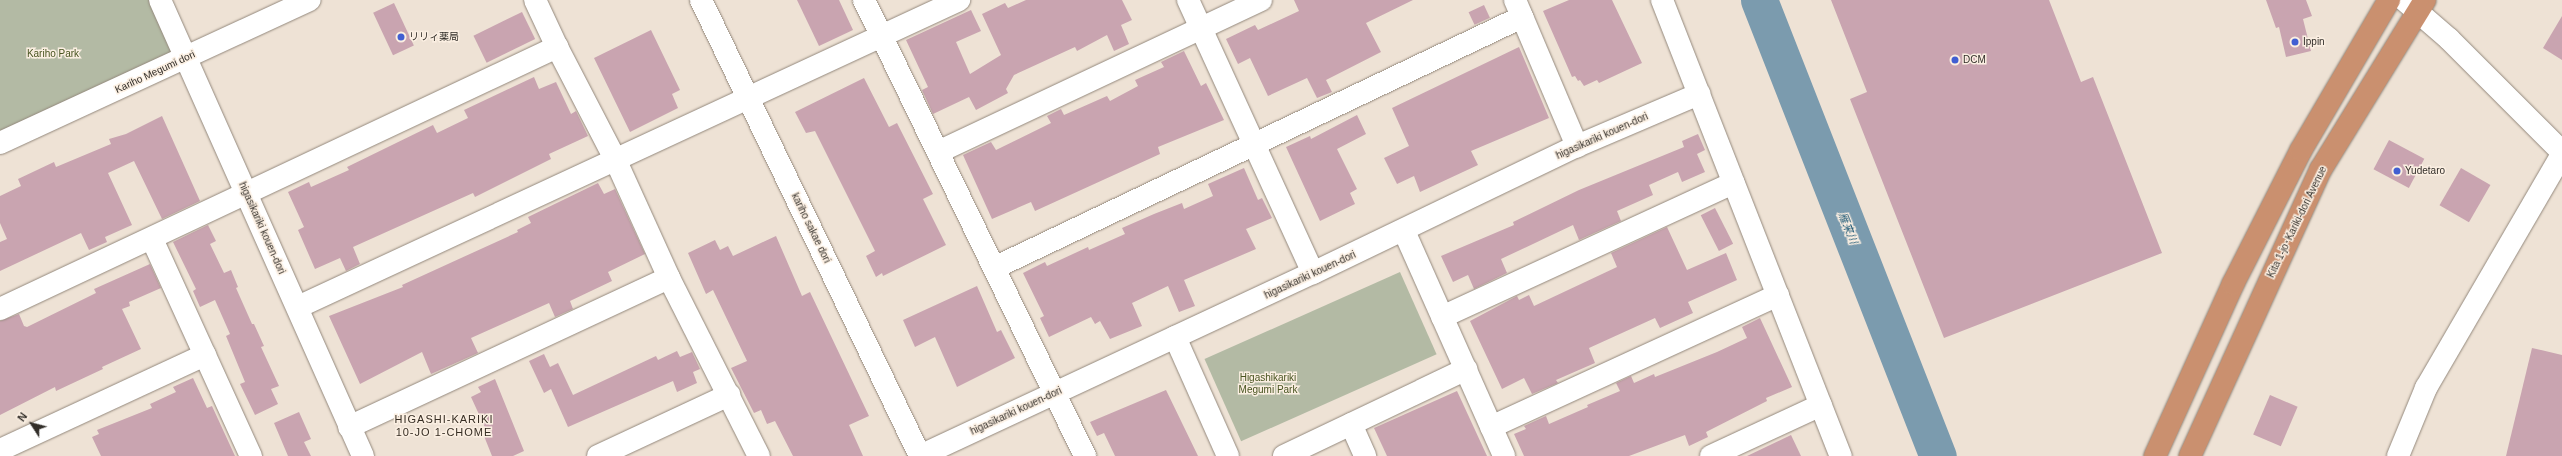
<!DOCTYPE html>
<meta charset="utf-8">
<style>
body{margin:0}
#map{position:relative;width:2562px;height:456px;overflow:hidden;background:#eee2d5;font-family:Helvetica,"Noto Sans JP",sans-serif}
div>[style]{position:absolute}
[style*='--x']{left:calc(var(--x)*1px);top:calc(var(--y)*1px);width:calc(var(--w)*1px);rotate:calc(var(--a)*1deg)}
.green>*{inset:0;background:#b3baa4;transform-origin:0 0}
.river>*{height:37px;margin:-18.5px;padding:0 18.5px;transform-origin:18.5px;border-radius:18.5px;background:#7b9bae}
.building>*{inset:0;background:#c9a4b0;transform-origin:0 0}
.roads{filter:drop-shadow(0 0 1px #93887c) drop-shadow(0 0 1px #93887c)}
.minor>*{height:22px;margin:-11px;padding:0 11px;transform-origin:11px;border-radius:11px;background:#fff}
.tertiary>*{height:22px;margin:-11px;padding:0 11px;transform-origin:11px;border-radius:11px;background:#fff}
.trunk>*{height:22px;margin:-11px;padding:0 11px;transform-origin:11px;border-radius:11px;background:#ca906f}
.dots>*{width:11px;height:11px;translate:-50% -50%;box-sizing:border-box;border:2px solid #fbefe2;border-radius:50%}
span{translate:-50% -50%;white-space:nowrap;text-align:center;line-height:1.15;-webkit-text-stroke:3px #fbefe2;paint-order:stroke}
.poi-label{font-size:10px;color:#322e29}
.left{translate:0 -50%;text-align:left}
.park-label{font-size:10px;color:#485420}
.street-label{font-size:10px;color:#322e29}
.water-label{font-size:11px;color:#205a77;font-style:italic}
.neighbourhood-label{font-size:11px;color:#362d23;letter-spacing:1px}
.north{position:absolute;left:12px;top:404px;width:40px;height:40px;-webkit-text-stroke:3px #fbefe2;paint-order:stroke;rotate:306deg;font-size:11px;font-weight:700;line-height:16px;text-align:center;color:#322e29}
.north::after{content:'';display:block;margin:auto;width:14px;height:18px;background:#322e29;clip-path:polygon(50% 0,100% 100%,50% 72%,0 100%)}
</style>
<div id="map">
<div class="green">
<i style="clip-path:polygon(0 0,149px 0,174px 56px,0 137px)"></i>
<i style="left:1400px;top:272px;width:90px;height:214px;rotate:66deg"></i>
</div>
<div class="river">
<i style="--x:1759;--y:0;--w:490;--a:68.6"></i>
</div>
<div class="building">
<i style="clip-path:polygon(797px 0,839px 0,853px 30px,819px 46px)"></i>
<i style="clip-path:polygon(1026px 0,1122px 0,1132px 20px,1121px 25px,1129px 44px,1114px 51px,1107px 35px,1077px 51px,1075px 47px,1014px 75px,1006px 89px,1008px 93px,976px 110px,969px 97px,933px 114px,922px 90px,928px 87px,906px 40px,971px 10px,981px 31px,956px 42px,970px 74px,1001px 55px,982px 14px,1005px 3px,1008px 8px)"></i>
<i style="clip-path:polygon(1294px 0,1413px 0,1366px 23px,1381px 52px,1326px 80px,1332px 92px,1317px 98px,1307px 78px,1268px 96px,1250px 58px,1238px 64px,1226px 39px,1255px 25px,1258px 30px,1299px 11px)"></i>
<i style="clip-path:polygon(1569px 0,1612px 0,1642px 63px,1599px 83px,1597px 80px,1584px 86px,1580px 80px,1578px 81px,1575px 76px,1572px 77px,1543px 11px)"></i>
<i style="clip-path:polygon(1831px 0,2049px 0,2081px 82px,2093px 77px,2162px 253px,1944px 338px,1850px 99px,1867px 92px)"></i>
<i style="clip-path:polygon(2266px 0,2306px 0,2312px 16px,2303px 19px,2311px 51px,2286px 57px,2279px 27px,2276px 28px)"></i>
<i style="left:394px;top:3px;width:47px;height:23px;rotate:65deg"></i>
<i style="left:1484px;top:5px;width:14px;height:17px;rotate:65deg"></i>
<i style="left:522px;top:12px;width:30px;height:54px;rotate:64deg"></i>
<i style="clip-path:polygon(2562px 16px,2562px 60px,2543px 48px)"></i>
<i style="clip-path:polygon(651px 30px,680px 90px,672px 94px,678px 108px,630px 132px,594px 58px)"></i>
<i style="clip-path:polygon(1519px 47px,1549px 118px,1471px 151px,1478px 165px,1420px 192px,1414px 176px,1397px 184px,1384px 158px,1409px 146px,1392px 108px)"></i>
<i style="clip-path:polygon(1184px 51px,1201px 86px,1206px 83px,1224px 120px,1158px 147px,1160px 154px,1035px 211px,1031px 202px,992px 219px,963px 155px,991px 142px,996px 150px,1051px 123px,1047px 116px,1061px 109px,1064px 115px,1107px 96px,1110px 101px,1138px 86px,1135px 80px,1164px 67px,1161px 62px)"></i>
<i style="clip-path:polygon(534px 77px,539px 89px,556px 82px,571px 114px,576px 111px,588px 136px,549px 154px,551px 159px,475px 197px,473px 193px,353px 247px,360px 264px,346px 271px,340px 258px,315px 269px,298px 230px,304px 227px,288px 192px,309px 182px,311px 187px,349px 170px,347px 167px,433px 125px,437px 133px,468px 118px,464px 110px)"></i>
<i style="clip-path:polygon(864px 78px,889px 127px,897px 123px,933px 194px,923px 199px,946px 245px,883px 276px,882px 273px,876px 277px,866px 256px,875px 251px,815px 131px,806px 133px,795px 112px)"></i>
<i style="clip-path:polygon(1357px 115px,1366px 134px,1337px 149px,1357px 189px,1350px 193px,1355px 204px,1320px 221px,1286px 147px,1310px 136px,1311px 139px)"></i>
<i style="clip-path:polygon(162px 116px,200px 201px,162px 219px,134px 161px,108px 173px,132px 225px,105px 237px,107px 242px,89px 250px,81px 233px,0 271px,0 242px,7px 239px,0 223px,0 196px,21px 186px,18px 179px,54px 162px,56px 167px,111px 144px,109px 139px,126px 134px)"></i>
<i style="clip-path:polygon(1698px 134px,1705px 150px,1697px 154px,1705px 172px,1682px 182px,1678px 172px,1649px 185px,1653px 195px,1617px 211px,1621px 221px,1579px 240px,1573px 225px,1501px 259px,1507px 273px,1474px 289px,1468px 275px,1453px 282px,1441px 256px,1514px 225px,1513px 222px,1579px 190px,1684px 147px,1682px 141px)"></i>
<i style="left:2389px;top:140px;width:40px;height:33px;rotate:28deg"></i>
<i style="clip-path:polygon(1244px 168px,1258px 200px,1262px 198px,1272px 218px,1246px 229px,1256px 249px,1184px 280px,1195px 306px,1179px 312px,1168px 286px,1132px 303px,1142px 326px,1110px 339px,1100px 321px,1095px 324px,1091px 317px,1049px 337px,1040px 318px,1044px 316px,1023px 273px,1045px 262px,1047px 266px,1088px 247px,1089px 250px,1125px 234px,1122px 228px,1154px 214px,1182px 203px,1184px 209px,1213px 196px,1208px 184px)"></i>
<i style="left:2461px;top:168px;width:34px;height:43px;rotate:30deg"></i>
<i style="clip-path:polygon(598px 183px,604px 194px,615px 189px,645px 254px,608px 272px,612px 281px,570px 301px,573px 309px,555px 317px,549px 303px,471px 338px,478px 353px,431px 374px,422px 352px,360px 384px,329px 316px,403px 287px,402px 285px,518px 232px,517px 230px,531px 223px,528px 217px)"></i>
<i style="left:1715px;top:208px;width:40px;height:16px;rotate:63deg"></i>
<i style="clip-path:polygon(208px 225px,216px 241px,210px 244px,224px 273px,231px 270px,238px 287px,236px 288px,252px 324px,254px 324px,264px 346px,261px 347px,279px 386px,271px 389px,278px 404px,255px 415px,240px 384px,245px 382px,226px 336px,230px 334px,215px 300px,200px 307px,193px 291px,196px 289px,173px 242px)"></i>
<i style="clip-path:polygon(1667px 227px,1687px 270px,1726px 253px,1737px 280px,1688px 302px,1693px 313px,1660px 328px,1655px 318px,1589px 348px,1595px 363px,1556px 380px,1558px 383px,1532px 394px,1524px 378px,1502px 389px,1470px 321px,1517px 296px,1519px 300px,1529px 295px,1534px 306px,1617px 267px,1611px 253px)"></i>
<i style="clip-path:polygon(776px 236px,802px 296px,810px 292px,869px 416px,849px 425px,863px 456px,793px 456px,775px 421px,767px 424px,761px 410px,754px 413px,731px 368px,747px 361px,713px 290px,706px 294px,688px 253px,715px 240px,720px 250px,728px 246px,733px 256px)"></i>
<i style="clip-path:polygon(150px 264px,161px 288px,129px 302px,130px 306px,122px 309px,141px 349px,102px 367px,103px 369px,56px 391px,55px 387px,0 415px,0 321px,19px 314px,24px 326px,27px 327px,96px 293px,94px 289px)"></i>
<i style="clip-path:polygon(977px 286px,997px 332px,1001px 330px,1015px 358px,957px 387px,935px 337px,915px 347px,903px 320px)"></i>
<i style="clip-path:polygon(1760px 318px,1792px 387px,1766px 398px,1767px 401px,1706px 432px,1708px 437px,1689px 446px,1685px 435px,1629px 456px,1524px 456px,1514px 434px,1526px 429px,1524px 426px,1546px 416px,1549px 424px,1588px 407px,1587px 405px,1620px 391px,1616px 383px,1631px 376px,1634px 383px,1654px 374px,1655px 377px,1717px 352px,1747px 338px,1742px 327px)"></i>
<i style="clip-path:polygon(2532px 348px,2562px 355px,2562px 456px,2506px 456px)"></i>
<i style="clip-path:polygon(677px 351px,680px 357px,692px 352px,700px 369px,693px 372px,697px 383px,677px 392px,673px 381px,568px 427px,551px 389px,544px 393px,529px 361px,544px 354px,550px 367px,558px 363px,573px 395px,656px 356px,658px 360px)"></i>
<i style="clip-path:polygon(193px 378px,207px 408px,212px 406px,235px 456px,101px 456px,92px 437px,99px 434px,97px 430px,152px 408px,150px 404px,176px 392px,173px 387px)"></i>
<i style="clip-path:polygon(495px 379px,524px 451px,513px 456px,492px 456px,484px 436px,488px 434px,471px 397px,481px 392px,478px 387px)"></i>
<i style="clip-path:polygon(1166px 390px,1198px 456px,1115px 456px,1104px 433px,1097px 436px,1090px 422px)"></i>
<i style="clip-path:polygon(1457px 391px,1487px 456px,1387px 456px,1374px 428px)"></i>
<i style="left:2270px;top:395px;width:30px;height:43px;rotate:23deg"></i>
<i style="clip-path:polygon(299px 412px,311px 439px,304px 442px,311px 456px,288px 456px,274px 423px)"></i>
<i style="clip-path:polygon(1791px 435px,1801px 456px,1747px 456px)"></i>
</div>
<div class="roads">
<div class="minor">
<i style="--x:160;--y:0;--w:499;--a:66"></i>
<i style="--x:535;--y:0;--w:52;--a:64.9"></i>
<i style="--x:557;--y:47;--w:128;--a:62.6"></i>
<i style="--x:616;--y:161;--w:128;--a:65.6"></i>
<i style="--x:669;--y:278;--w:199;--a:63.2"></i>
<i style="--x:864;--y:0;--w:507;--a:64.14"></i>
<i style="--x:1188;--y:0;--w:300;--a:65.4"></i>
<i style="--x:1515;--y:0;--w:159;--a:67"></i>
<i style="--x:1662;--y:0;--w:490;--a:68.6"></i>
<i style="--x:938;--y:152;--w:357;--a:-25.2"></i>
<i style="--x:1404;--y:231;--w:246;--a:66"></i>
<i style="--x:152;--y:239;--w:239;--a:65.5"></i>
<i style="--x:994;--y:268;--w:585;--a:-25.43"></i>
<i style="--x:298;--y:307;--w:729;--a:-24.91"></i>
<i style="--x:0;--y:309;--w:616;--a:-25.19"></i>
<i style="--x:1442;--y:317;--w:321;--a:-24.7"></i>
<i style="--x:1175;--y:337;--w:130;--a:66"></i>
<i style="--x:1351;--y:424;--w:35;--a:66"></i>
<i style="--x:349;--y:427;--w:353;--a:-25"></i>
<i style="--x:1491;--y:427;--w:316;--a:-24.7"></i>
<i style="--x:0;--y:450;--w:226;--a:-24.9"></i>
<i style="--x:598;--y:456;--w:145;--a:-25"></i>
<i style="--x:920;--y:456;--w:434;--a:-25"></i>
<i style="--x:1313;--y:273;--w:293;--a:-25.7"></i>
<i style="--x:1577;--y:146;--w:133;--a:-23.1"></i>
<i style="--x:1284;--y:456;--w:202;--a:-25.5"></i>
<i style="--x:1711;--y:456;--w:121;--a:-24.9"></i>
<i style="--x:2398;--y:456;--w:74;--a:-67.6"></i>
<i style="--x:2426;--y:388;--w:271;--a:-59.8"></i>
</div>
<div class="tertiary">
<i style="--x:701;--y:0;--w:506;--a:64.35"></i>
<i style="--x:2404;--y:0;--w:60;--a:40.9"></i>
<i style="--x:2449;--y:39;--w:160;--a:45"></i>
<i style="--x:0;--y:143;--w:341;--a:-24.8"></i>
</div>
<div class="trunk">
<i style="--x:2155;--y:456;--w:189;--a:-65.6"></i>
<i style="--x:2233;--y:284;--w:150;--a:-63.1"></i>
<i style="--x:2301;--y:150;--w:174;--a:-59.6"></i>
<i style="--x:2190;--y:456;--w:315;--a:-65.5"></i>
<i style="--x:2321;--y:169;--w:198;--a:-58.4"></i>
</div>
</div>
<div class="dots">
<i style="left:401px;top:37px;background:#415fd2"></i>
<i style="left:2295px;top:42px;background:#415fd2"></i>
<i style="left:1955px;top:60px;background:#415fd2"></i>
<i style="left:2397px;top:171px;background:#415fd2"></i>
</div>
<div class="poi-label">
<span class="left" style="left:409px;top:37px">リリィ薬局</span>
<span class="left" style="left:2303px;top:42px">Ippin</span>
<span class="left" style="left:1963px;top:60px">DCM</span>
<span class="left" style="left:2405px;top:171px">Yudetaro</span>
</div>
<div class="park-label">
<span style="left:53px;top:54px">Kariho Park</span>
<span style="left:1268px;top:383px">Higashikariki<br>Megumi Park</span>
</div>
<div class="street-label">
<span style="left:155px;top:72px;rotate:-25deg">Kariho Megumi dori</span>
<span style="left:1602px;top:136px;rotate:-24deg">higasikariki kouen-dori</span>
<span style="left:2297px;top:222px;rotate:-64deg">Kita 1-jo･Kariki-dori Avenue</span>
<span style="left:262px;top:228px;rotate:66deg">higasikariki kouen-dori</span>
<span style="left:811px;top:228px;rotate:64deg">kariho sakae dori</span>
<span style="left:1310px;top:275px;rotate:-25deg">higasikariki kouen-dori</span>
<span style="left:1016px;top:411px;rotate:-25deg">higasikariki kouen-dori</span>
</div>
<div class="water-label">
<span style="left:1848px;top:228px;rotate:68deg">雁来川</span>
</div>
<div class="neighbourhood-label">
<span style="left:444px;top:426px">HIGASHI-KARIKI<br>10-JO 1-CHOME</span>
</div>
<div class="north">N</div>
</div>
